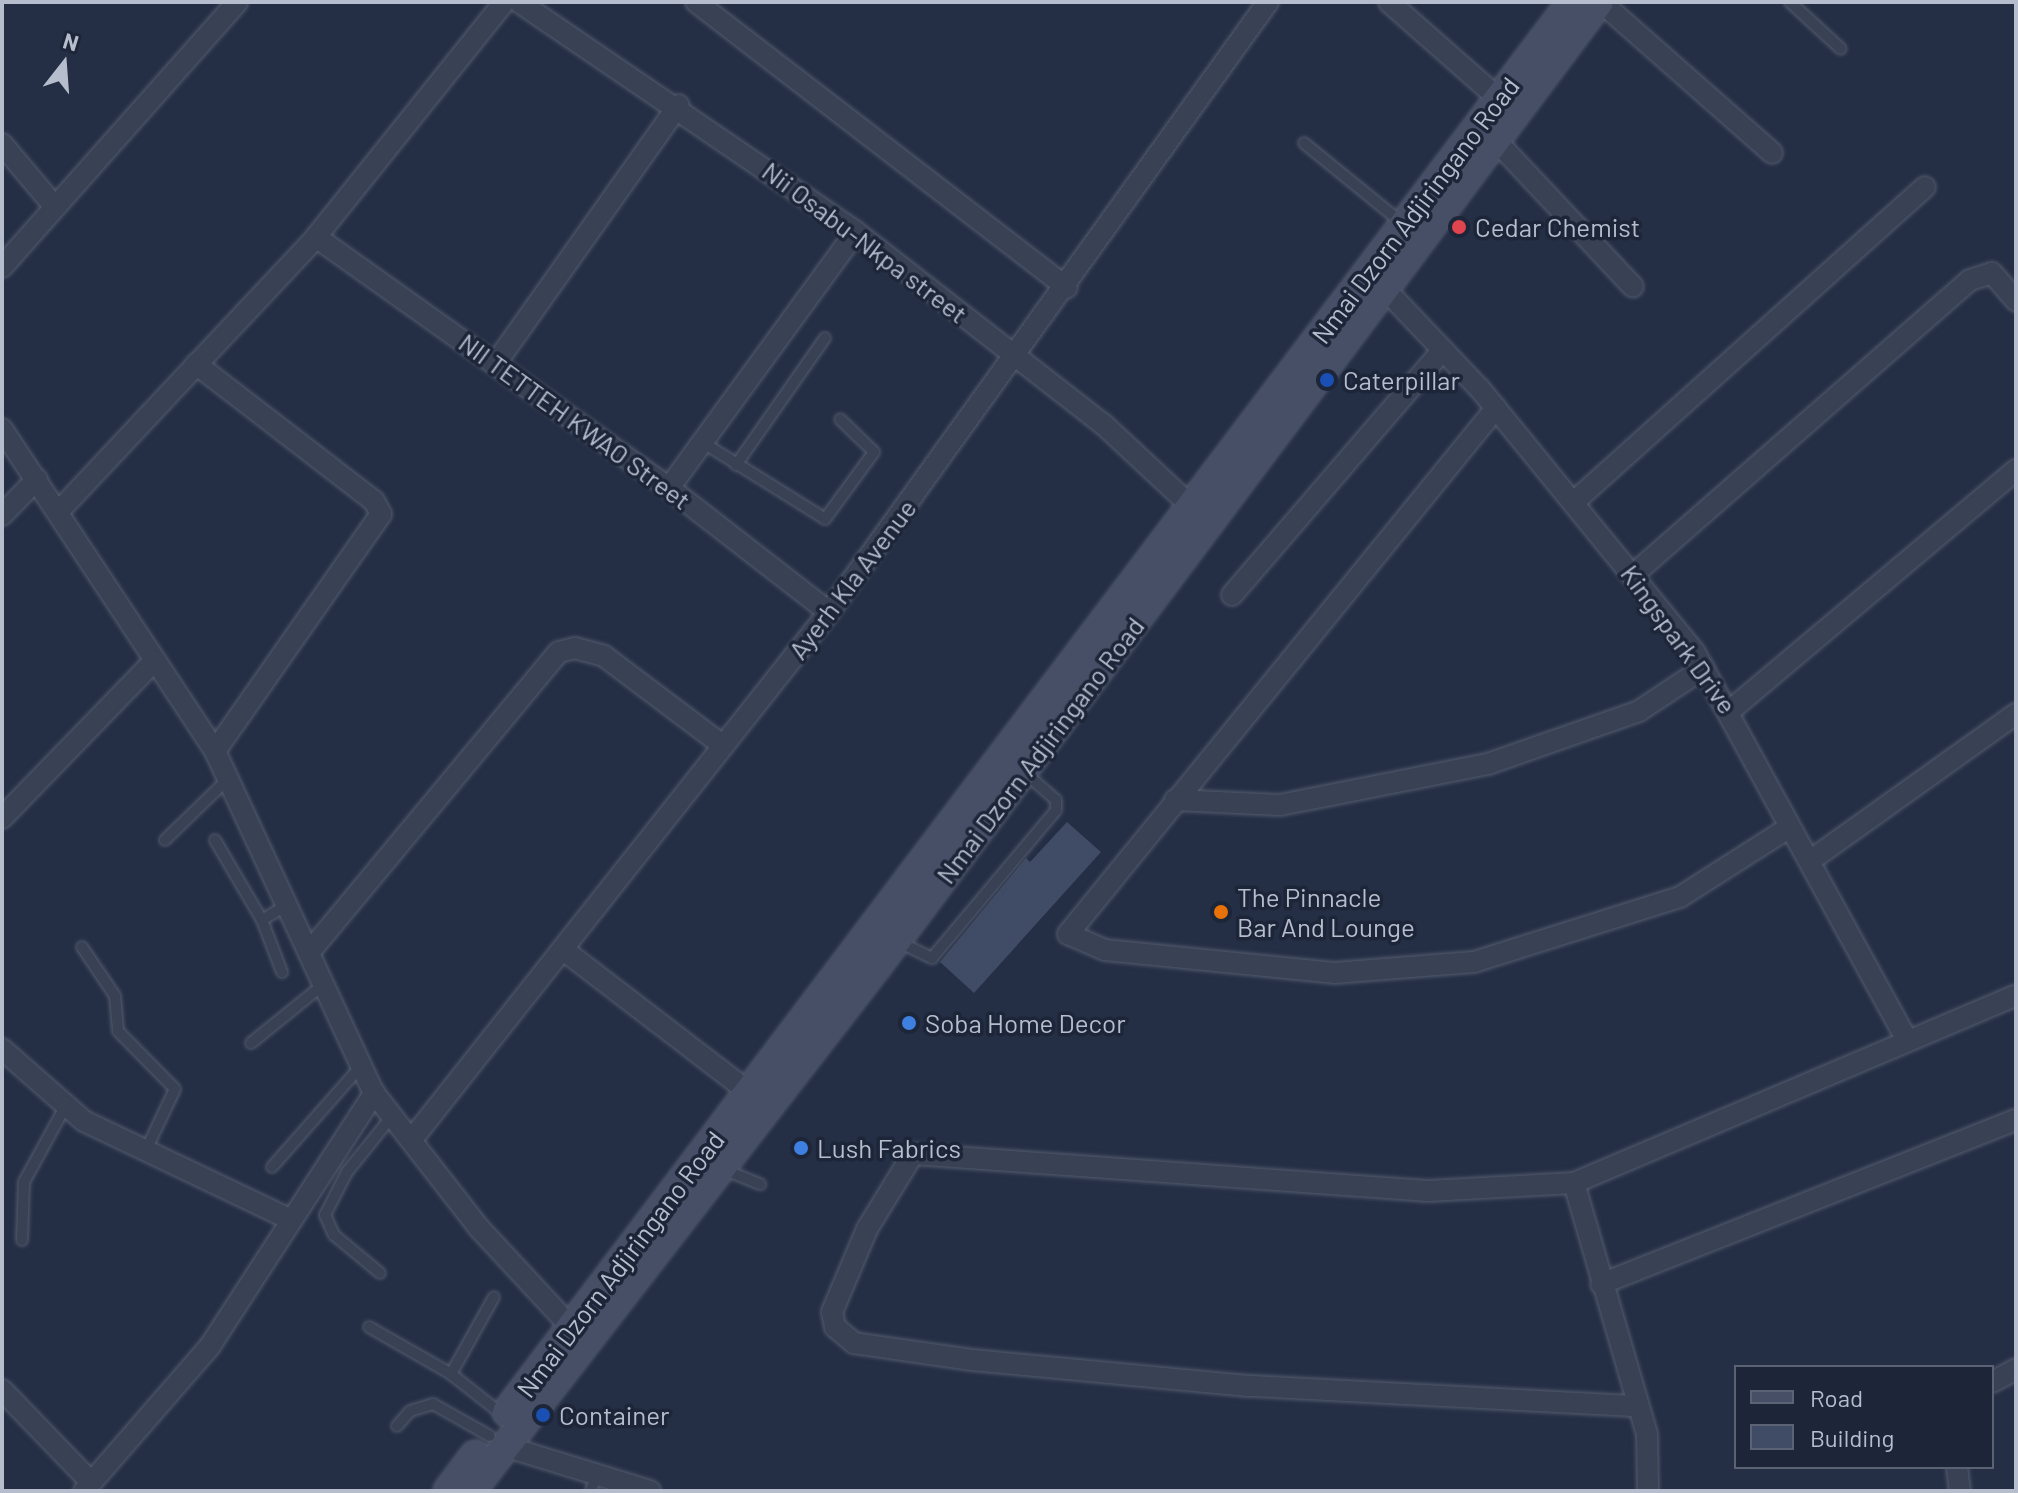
<!DOCTYPE html>
<style>
body{margin:0}
#map{position:relative;width:2018px;height:1493px;overflow:hidden;background:#242e45;font-family:Barlow,sans-serif}
div>[style]{position:absolute}
[style*='--x']{left:calc(var(--x)*1px);top:calc(var(--y)*1px);width:calc(var(--w)*1px);rotate:calc(var(--a)*1deg)}
.building>*{inset:0;background:#404b65}
.roads{filter:drop-shadow(0 0 2px #545c6e) drop-shadow(0 0 2px #545c6e)}
.service>*{height:10px;margin:-5px;padding:0 5px;transform-origin:5px;border-radius:5px;background:#394154}
.minor>*{height:20px;margin:-10px;padding:0 10px;transform-origin:10px;border-radius:10px;background:#394154}
.secondary>*{height:28px;margin:-14px;padding:0 14px;transform-origin:14px;border-radius:14px;background:#474f67}
.dots>*{width:22px;height:22px;translate:-50% -50%;box-sizing:border-box;border:4px solid #1d2639;border-radius:50%}
span{translate:-50% -50%;white-space:nowrap;text-align:center;line-height:1.15;-webkit-text-stroke:7px #1d2639;paint-order:stroke}
.street-label{font-size:26px;color:#b6bdcd}
.poi-label{font-size:26px;color:#b6bdcd}
.left{translate:0 -50%;text-align:left}
.frame{position:absolute;inset:0;border:4px solid #b6bdcd;pointer-events:none}
.legend{position:absolute;left:1734px;top:1365px;width:260px;height:104px;box-sizing:border-box;background:#1d2639;border:2px solid #5a6274;margin:0;padding:10px 14px;list-style:none;font-size:24px;color:#b6bdcd}
.legend li{display:flex;align-items:center;gap:16px;height:40px}
.legend b{width:40px;border:2px solid #5a6274}
.north{position:absolute;left:24px;top:24px;width:80px;height:80px;-webkit-text-stroke:6px #1d2639;paint-order:stroke;rotate:17deg;font-size:22px;font-weight:700;line-height:32px;text-align:center;color:#b6bdcd}
.north::after{content:'';display:block;margin:auto;width:28px;height:36px;background:#b6bdcd;clip-path:polygon(50% 0,100% 100%,50% 72%,0 100%)}
</style>
<div id="map">
<div class="building">
<i style="clip-path:polygon(1067px 822px,1101px 852px,974px 993px,940px 962px,1026px 858px,1030px 862px)"></i>
</div>
<div class="roads">
<div class="service">
<i style="--x:1790;--y:2;--w:69;--a:42.7"></i>
<i style="--x:1304;--y:143;--w:127;--a:39.2"></i>
<i style="--x:702;--y:442;--w:145;--a:32"></i>
<i style="--x:825;--y:519;--w:83;--a:-53.8"></i>
<i style="--x:874;--y:452;--w:47;--a:-135.9"></i>
<i style="--x:736;--y:465;--w:155;--a:-55"></i>
<i style="--x:165;--y:840;--w:88;--a:-44.1"></i>
<i style="--x:215;--y:840;--w:93;--a:59.6"></i>
<i style="--x:262;--y:920;--w:56;--a:69"></i>
<i style="--x:262;--y:920;--w:33;--a:-31"></i>
<i style="--x:899;--y:942;--w:37;--a:26"></i>
<i style="--x:932;--y:958;--w:193;--a:-50"></i>
<i style="--x:1056;--y:810;--w:10;--a:-90"></i>
<i style="--x:1056;--y:800;--w:41;--a:-138.9"></i>
<i style="--x:82;--y:947;--w:59;--a:56"></i>
<i style="--x:115;--y:996;--w:35;--a:85"></i>
<i style="--x:118;--y:1031;--w:81;--a:45.5"></i>
<i style="--x:175;--y:1089;--w:68;--a:115.4"></i>
<i style="--x:251;--y:1043;--w:92;--a:-38.9"></i>
<i style="--x:272;--y:1167;--w:136;--a:-48.6"></i>
<i style="--x:725;--y:1170;--w:38;--a:22"></i>
<i style="--x:22;--y:1240;--w:58;--a:-88"></i>
<i style="--x:24;--y:1182;--w:85;--a:-61.3"></i>
<i style="--x:380;--y:1273;--w:60;--a:-140.4"></i>
<i style="--x:334;--y:1235;--w:22;--a:-114"></i>
<i style="--x:325;--y:1215;--w:48;--a:-62.9"></i>
<i style="--x:347;--y:1172;--w:73;--a:-51.1"></i>
<i style="--x:369;--y:1327;--w:95;--a:29.8"></i>
<i style="--x:451;--y:1374;--w:66;--a:38.3"></i>
<i style="--x:451;--y:1374;--w:88;--a:-60.8"></i>
<i style="--x:397;--y:1426;--w:20;--a:-49"></i>
<i style="--x:410;--y:1411;--w:24;--a:-17"></i>
<i style="--x:433;--y:1404;--w:65;--a:29.3"></i>
<i style="--x:591;--y:1491;--w:16;--a:-72"></i>
</div>
<div class="minor">
<i style="--x:519;--y:2;--w:408;--a:34.3"></i>
<i style="--x:856;--y:232;--w:313;--a:37.9"></i>
<i style="--x:1103;--y:424;--w:122;--a:43"></i>
<i style="--x:696;--y:2;--w:468;--a:37.6"></i>
<i style="--x:1389;--y:2;--w:147;--a:41.4"></i>
<i style="--x:1601;--y:2;--w:228;--a:41.4"></i>
<i style="--x:1498;--y:143;--w:197;--a:46.8"></i>
<i style="--x:2;--y:144;--w:81;--a:50"></i>
<i style="--x:316;--y:237;--w:433;--a:35.4"></i>
<i style="--x:669;--y:488;--w:202;--a:37.8"></i>
<i style="--x:2;--y:267;--w:354;--a:-48.4"></i>
<i style="--x:1384;--y:288;--w:139;--a:46.5"></i>
<i style="--x:1480;--y:389;--w:340;--a:50.8"></i>
<i style="--x:1695;--y:653;--w:439;--a:61.3"></i>
<i style="--x:496;--y:363;--w:316;--a:-54.7"></i>
<i style="--x:196;--y:364;--w:225;--a:37.6"></i>
<i style="--x:374;--y:501;--w:15;--a:62"></i>
<i style="--x:381;--y:514;--w:289;--a:125"></i>
<i style="--x:1496;--y:408;--w:678;--a:129.13"></i>
<i style="--x:1068;--y:934;--w:40;--a:23.4"></i>
<i style="--x:1105;--y:950;--w:230;--a:5.7"></i>
<i style="--x:1334;--y:973;--w:140;--a:-4.5"></i>
<i style="--x:1474;--y:962;--w:216;--a:-17.5"></i>
<i style="--x:1680;--y:897;--w:130;--a:-32.5"></i>
<i style="--x:2;--y:429;--w:386;--a:56.5"></i>
<i style="--x:215;--y:751;--w:377;--a:65.1"></i>
<i style="--x:374;--y:1093;--w:171;--a:52.1"></i>
<i style="--x:479;--y:1228;--w:137;--a:47.1"></i>
<i style="--x:669;--y:488;--w:317;--a:-53.9"></i>
<i style="--x:1575;--y:501;--w:470;--a:-41.9"></i>
<i style="--x:61;--y:509;--w:373;--a:-46.8"></i>
<i style="--x:316;--y:237;--w:301;--a:-51.3"></i>
<i style="--x:2;--y:515;--w:50;--a:-45.8"></i>
<i style="--x:1634;--y:574;--w:446;--a:-41.2"></i>
<i style="--x:1970;--y:280;--w:23;--a:-18"></i>
<i style="--x:1992;--y:273;--w:37;--a:49"></i>
<i style="--x:1232;--y:595;--w:323;--a:-49.3"></i>
<i style="--x:1732;--y:709;--w:371;--a:-40.1"></i>
<i style="--x:1175;--y:800;--w:105;--a:2.7"></i>
<i style="--x:1280;--y:805;--w:212;--a:-11.2"></i>
<i style="--x:1488;--y:764;--w:160;--a:-19.3"></i>
<i style="--x:1639;--y:711;--w:78;--a:-33.5"></i>
<i style="--x:2;--y:818;--w:219;--a:-45.9"></i>
<i style="--x:1811;--y:860;--w:252;--a:-35.5"></i>
<i style="--x:312;--y:949;--w:386;--a:-50.3"></i>
<i style="--x:559;--y:652;--w:16;--a:-14"></i>
<i style="--x:575;--y:648;--w:30;--a:15"></i>
<i style="--x:604;--y:656;--w:148;--a:37"></i>
<i style="--x:565;--y:951;--w:232;--a:37.5"></i>
<i style="--x:2;--y:1049;--w:109;--a:41.3"></i>
<i style="--x:84;--y:1121;--w:225;--a:25.5"></i>
<i style="--x:413;--y:1138;--w:671;--a:-51.66"></i>
<i style="--x:829;--y:612;--w:752;--a:-54.26"></i>
<i style="--x:1574;--y:1183;--w:261;--a:73.8"></i>
<i style="--x:1647;--y:1434;--w:57;--a:89"></i>
<i style="--x:1601;--y:1284;--w:446;--a:-21.6"></i>
<i style="--x:1992;--y:1382;--w:27;--a:-28"></i>
<i style="--x:2;--y:1390;--w:127;--a:46"></i>
<i style="--x:1633;--y:1406;--w:386;--a:-177"></i>
<i style="--x:1248;--y:1386;--w:277;--a:-174.6"></i>
<i style="--x:972;--y:1360;--w:119;--a:-171.8"></i>
<i style="--x:854;--y:1343;--w:25;--a:-140"></i>
<i style="--x:835;--y:1327;--w:15;--a:-101"></i>
<i style="--x:832;--y:1312;--w:90;--a:-67.1"></i>
<i style="--x:867;--y:1229;--w:88;--a:-58.5"></i>
<i style="--x:913;--y:1154;--w:516;--a:4.11"></i>
<i style="--x:1428;--y:1191;--w:146;--a:-3.1"></i>
<i style="--x:1574;--y:1183;--w:480;--a:-23"></i>
<i style="--x:504;--y:1446;--w:153;--a:17.1"></i>
<i style="--x:1957;--y:1467;--w:24;--a:83"></i>
<i style="--x:84;--y:1491;--w:192;--a:-49"></i>
<i style="--x:210;--y:1346;--w:302;--a:-57"></i>
</div>
<div class="secondary">
<i style="--x:507;--y:1412;--w:1767;--a:-52.94"></i>
<i style="--x:448;--y:1491;--w:45;--a:-53.1"></i>
<i style="--x:471;--y:1491;--w:664;--a:-52.28"></i>
<i style="--x:877;--y:966;--w:1204;--a:-53.17"></i>
</div>
</div>
<div class="dots">
<i style="left:1459px;top:227px;background:#e0444e"></i>
<i style="left:1327px;top:380px;background:#1a4fb4"></i>
<i style="left:1221px;top:912px;background:#e8710a"></i>
<i style="left:909px;top:1023px;background:#3f7fe0"></i>
<i style="left:801px;top:1148px;background:#3f7fe0"></i>
<i style="left:543px;top:1415px;background:#1a4fb4"></i>
</div>
<div class="street-label">
<span style="left:1415px;top:210px;rotate:-53deg">Nmai Dzorn Adjiringano Road</span>
<span style="left:865px;top:242px;rotate:37deg">Nii Osabu-Nkpa street</span>
<span style="left:575px;top:421px;rotate:36deg">NII TETTEH KWAO Street</span>
<span style="left:852px;top:579px;rotate:-53deg">Ayerh Kla Avenue</span>
<span style="left:1679px;top:639px;rotate:54deg">Kingspark Drive</span>
<span style="left:1040px;top:750px;rotate:-53deg">Nmai Dzorn Adjiringano Road</span>
<span style="left:620px;top:1264px;rotate:-53deg">Nmai Dzorn Adjiringano Road</span>
</div>
<div class="poi-label">
<span class="left" style="left:1475px;top:227px">Cedar Chemist</span>
<span class="left" style="left:1343px;top:380px">Caterpillar</span>
<span class="left" style="left:1237px;top:912px">The Pinnacle<br>Bar And Lounge</span>
<span class="left" style="left:925px;top:1023px">Soba Home Decor</span>
<span class="left" style="left:817px;top:1148px">Lush Fabrics</span>
<span class="left" style="left:559px;top:1415px">Container</span>
</div>
<div class="frame"></div>
<ul class="legend">
<li><b style="height:10px;background:#474f67"></b>Road</li>
<li><b style="height:22px;background:#404b65"></b>Building</li>
</ul>
<div class="north">N</div>
</div>
